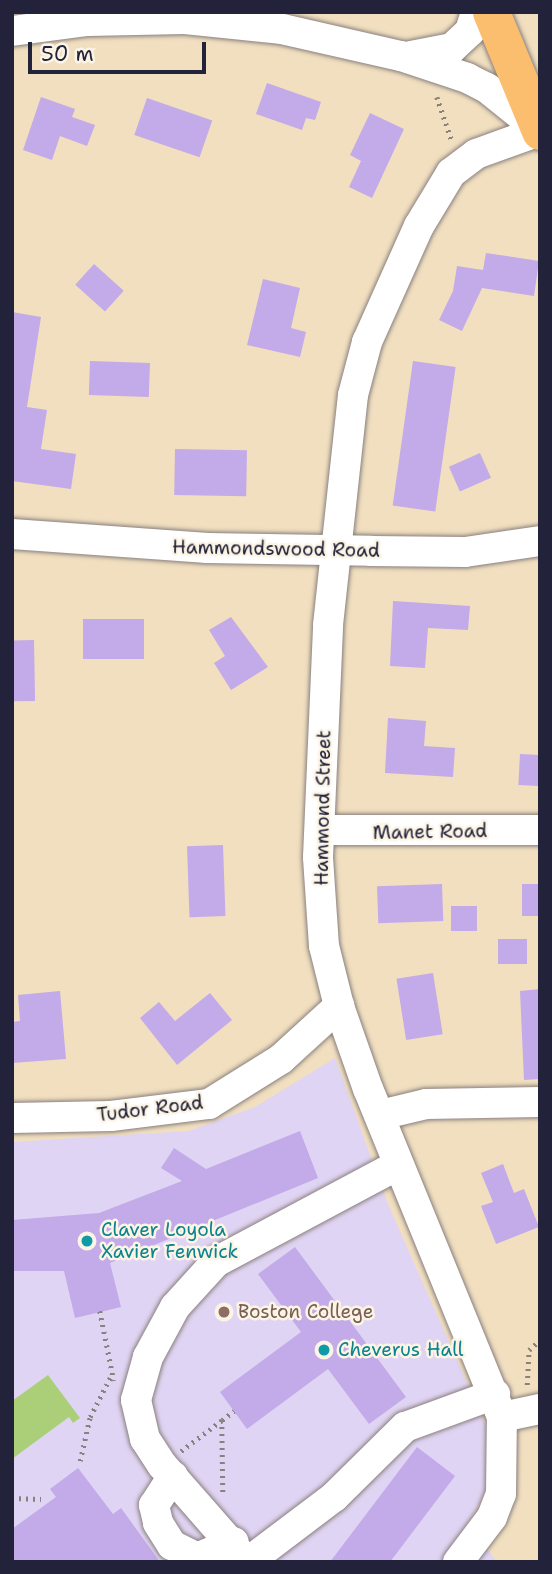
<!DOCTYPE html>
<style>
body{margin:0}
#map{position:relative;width:552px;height:1574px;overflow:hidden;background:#f1dfc0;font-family:"Shantell Sans",sans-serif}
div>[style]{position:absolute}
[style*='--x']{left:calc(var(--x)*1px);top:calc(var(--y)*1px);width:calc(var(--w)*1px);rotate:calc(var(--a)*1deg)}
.built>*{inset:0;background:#e0d4f4}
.green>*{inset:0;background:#aacf78}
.building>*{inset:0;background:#c3aae8;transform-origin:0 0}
.path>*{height:4.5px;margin-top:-2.25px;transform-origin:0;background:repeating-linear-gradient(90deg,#8a807e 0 2px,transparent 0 7px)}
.roads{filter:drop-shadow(0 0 2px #8a807e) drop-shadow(0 0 2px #8a807e)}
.minor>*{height:30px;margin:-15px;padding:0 15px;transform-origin:15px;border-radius:15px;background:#fff}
.major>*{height:37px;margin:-18.5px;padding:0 18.5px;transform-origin:18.5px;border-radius:18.5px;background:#fbbe6e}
.dots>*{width:19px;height:19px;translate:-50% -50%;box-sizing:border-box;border:4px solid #fcf5e5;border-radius:50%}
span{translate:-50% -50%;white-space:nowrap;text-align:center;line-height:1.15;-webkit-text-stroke:5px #fcf5e5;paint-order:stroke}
.street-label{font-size:19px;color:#22223b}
.culture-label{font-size:19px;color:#0d838f}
.left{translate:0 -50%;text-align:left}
.education-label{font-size:19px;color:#785e54}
.frame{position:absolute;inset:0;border:14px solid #22223b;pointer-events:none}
.scale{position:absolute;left:28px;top:42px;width:178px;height:32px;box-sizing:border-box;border:4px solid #22223b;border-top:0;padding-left:9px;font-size:21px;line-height:24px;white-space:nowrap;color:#22223b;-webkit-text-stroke:5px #fcf5e5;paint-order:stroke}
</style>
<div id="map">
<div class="built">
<i style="clip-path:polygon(335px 1058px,388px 1204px,491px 1437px,488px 1490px,468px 1523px,497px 1562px,12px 1562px,12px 1142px,188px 1131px,255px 1107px)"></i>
</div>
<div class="green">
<i style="clip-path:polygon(48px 1375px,80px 1418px,73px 1423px,69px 1417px,12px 1459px,12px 1401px)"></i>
</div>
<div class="building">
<i style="clip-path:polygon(267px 83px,321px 102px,315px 120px,306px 118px,302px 130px,256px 114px)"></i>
<i style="clip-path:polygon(41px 97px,75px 109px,72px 117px,95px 125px,87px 146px,60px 136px,52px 160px,23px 150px)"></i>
<i style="left:147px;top:98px;width:69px;height:39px;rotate:19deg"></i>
<i style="clip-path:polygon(370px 113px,404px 129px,372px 198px,349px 187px,361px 161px,350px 155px)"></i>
<i style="clip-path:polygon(486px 253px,539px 261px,534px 296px,482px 288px,462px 331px,439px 320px,453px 291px,457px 266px,483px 270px)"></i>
<i style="left:94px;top:264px;width:40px;height:28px;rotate:42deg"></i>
<i style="clip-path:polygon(263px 279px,300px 288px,291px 328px,306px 332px,300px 357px,247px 345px)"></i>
<i style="clip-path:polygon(12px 312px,41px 317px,27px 407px,47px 410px,41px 449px,76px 454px,71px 489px,12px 481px)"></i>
<i style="left:90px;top:361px;width:60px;height:34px;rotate:2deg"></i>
<i style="left:413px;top:361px;width:43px;height:146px;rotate:8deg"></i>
<i style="left:175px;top:449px;width:72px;height:46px;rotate:1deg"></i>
<i style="left:480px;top:453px;width:27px;height:34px;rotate:66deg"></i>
<i style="clip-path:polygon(393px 601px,470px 606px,468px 630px,428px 628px,425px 668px,390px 666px)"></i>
<i style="clip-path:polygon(231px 617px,268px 667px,231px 690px,214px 663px,225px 656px,209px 630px)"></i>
<i style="left:144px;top:619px;width:40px;height:61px;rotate:90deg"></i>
<i style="left:34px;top:640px;width:61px;height:22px;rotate:89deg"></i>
<i style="clip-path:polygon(388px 718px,426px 721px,424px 746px,455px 748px,453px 777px,385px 773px)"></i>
<i style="left:520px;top:754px;width:20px;height:31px;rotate:3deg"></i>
<i style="left:223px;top:845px;width:71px;height:36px;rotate:88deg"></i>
<i style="left:442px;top:884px;width:37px;height:65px;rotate:88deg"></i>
<i style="left:522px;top:884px;width:18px;height:32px"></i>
<i style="left:451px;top:906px;width:26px;height:25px"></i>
<i style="left:527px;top:939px;width:25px;height:29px;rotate:90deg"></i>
<i style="left:433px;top:973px;width:62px;height:37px;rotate:81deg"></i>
<i style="clip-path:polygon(540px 989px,540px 1079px,524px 1080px,520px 991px)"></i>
<i style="clip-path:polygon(60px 991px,66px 1059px,12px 1063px,12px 1022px,20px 1021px,18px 995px)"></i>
<i style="clip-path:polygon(210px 993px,232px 1020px,177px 1065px,140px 1018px,159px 1002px,175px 1021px)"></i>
<i style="clip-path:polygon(300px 1131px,318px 1178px,110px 1263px,121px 1307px,75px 1318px,64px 1271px,12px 1271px,12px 1220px,99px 1213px,182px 1181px,161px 1168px,174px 1148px,206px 1169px)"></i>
<i style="clip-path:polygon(503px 1164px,514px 1193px,524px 1189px,539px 1227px,496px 1244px,481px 1206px,493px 1202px,481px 1173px)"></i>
<i style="clip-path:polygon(295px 1247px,406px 1397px,369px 1424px,328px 1369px,247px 1429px,220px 1392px,301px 1332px,258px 1274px)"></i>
<i style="clip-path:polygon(417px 1447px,455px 1476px,390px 1562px,330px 1562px)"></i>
<i style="clip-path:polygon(78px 1468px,113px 1514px,121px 1508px,160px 1562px,12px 1562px,12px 1529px,56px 1497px,50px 1489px)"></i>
</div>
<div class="path">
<i style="--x:437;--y:97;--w:46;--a:71.2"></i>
<i style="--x:100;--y:1311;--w:71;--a:78.7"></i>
<i style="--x:527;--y:1385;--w:35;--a:-87"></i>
<i style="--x:529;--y:1350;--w:15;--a:-42"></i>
<i style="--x:222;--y:1420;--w:15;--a:-37"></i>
<i style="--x:181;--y:1451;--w:51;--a:-37.1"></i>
<i style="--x:222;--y:1420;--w:76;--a:89.2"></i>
<i style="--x:80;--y:1461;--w:45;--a:-77.2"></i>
<i style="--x:90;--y:1417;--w:44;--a:-62.9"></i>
<i style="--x:12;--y:1498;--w:29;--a:2"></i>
</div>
<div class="roads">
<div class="minor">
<i style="--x:12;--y:31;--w:76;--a:-7.6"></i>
<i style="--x:87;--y:21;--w:98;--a:-1.2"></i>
<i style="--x:185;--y:19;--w:98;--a:5.9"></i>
<i style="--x:282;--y:29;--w:122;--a:12.8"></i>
<i style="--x:401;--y:56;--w:70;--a:18.4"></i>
<i style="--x:467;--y:78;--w:22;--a:27"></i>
<i style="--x:487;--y:88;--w:67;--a:38.9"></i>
<i style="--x:411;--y:56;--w:42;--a:-11"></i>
<i style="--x:452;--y:48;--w:25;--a:-43"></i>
<i style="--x:470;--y:31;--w:20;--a:-72"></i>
<i style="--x:12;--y:534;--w:196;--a:4.1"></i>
<i style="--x:207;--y:548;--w:164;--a:1"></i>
<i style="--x:371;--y:551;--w:94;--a:0.6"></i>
<i style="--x:465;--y:552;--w:76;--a:-8.3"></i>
<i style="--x:321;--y:830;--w:219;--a:0"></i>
<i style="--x:380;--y:1115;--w:47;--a:-13.4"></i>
<i style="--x:426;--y:1104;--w:114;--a:-1"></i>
<i style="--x:12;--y:1118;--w:99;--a:-1.2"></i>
<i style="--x:111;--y:1116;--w:99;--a:-7"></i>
<i style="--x:209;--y:1104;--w:85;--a:-32"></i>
<i style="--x:281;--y:1059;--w:79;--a:-42.4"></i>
<i style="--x:502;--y:1417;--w:39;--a:-12"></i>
<i style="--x:173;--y:1476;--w:35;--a:123"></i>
<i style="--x:154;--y:1505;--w:18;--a:77"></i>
<i style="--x:158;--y:1523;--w:26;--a:58"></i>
<i style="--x:172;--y:1545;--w:28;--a:27"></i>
<i style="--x:197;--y:1558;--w:40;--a:-23.4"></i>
<i style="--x:247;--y:1562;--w:129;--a:-131.2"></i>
<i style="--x:162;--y:1465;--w:31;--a:-123"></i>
<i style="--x:145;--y:1439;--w:40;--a:-103"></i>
<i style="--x:136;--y:1400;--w:45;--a:-74.4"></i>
<i style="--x:148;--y:1357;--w:57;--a:-61.6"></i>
<i style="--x:175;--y:1307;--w:61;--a:-47.7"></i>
<i style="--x:216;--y:1262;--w:206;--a:-28.1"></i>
<i style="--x:248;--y:1562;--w:108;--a:-37.1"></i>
<i style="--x:334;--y:1497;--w:100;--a:-44.6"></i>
<i style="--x:405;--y:1427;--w:96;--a:-20.1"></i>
<i style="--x:458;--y:1562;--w:56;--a:-52.9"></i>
<i style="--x:492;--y:1517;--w:25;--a:-69"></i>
<i style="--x:501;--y:1494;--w:77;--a:-89.3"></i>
<i style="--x:502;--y:1417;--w:354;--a:-112.2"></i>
<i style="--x:368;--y:1089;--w:88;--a:-109.3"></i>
<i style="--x:339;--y:1006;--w:62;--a:-104"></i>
<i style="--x:324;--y:946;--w:89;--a:-93.9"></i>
<i style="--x:318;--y:857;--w:232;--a:-87.5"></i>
<i style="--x:328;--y:625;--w:231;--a:-83.8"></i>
<i style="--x:353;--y:395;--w:55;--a:-75.2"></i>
<i style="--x:367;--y:342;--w:127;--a:-65.9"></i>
<i style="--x:419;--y:226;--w:62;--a:-58.9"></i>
<i style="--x:451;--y:173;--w:31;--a:-37"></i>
<i style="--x:476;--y:154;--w:68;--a:-19.8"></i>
</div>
<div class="major">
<i style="--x:491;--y:12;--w:129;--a:67.6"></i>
</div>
</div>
<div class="dots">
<i style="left:87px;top:1241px;background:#0f9aa8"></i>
<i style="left:224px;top:1312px;background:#8d6e63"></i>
<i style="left:324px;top:1350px;background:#0f9aa8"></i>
</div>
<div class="street-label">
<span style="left:276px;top:549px;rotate:1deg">Hammondswood Road</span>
<span style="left:323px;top:808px;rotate:-89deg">Hammond Street</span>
<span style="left:430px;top:832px;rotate:-1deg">Manet Road</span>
<span style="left:150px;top:1109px;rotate:-7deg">Tudor Road</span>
</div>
<div class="culture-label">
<span class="left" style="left:101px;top:1241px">Claver Loyola<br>Xavier Fenwick</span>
<span class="left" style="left:338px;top:1350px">Cheverus Hall</span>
</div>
<div class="education-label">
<span class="left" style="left:238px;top:1312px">Boston College</span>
</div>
<div class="frame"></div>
<div class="scale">50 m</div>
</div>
